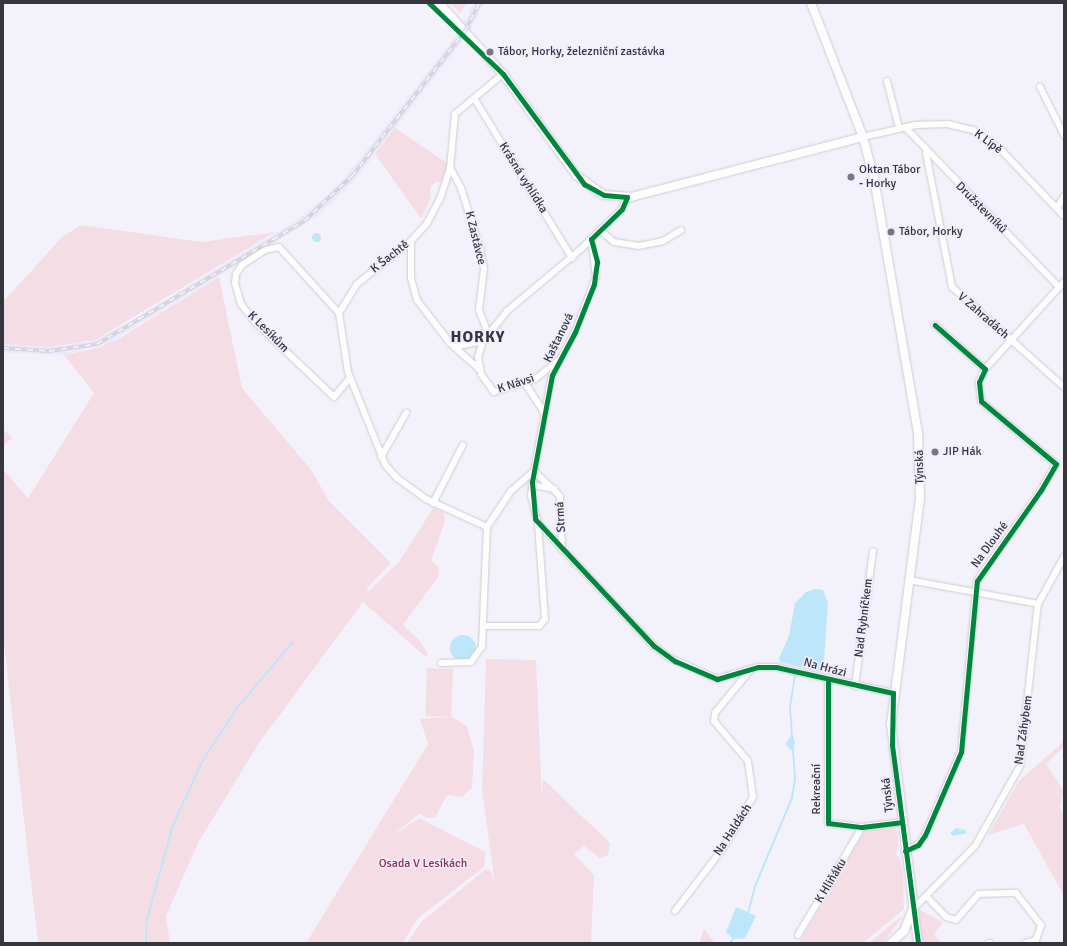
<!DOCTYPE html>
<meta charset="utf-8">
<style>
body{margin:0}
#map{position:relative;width:1067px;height:946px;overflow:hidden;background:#f3f2fb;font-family:Signika,sans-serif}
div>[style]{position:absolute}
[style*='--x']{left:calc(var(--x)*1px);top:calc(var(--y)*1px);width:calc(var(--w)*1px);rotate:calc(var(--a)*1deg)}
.built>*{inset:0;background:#ece9fd}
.green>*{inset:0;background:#f5dde6;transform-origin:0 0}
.water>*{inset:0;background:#bee6fa}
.round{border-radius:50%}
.stream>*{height:2px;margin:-1px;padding:0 1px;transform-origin:1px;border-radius:1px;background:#bee6fa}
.roads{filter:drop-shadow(0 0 1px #cdccd4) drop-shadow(0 0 1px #cdccd4)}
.street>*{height:6px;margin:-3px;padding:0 3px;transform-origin:3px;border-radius:3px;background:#fdfdfe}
.secondary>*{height:8px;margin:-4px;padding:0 4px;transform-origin:4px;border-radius:4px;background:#fdfdfe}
.rail>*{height:3.5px;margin-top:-1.75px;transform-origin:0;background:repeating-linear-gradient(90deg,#f0eeff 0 6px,#d4d4d6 0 12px);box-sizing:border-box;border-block:1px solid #d4d4d6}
.cycleway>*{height:5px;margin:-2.5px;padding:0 2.5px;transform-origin:2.5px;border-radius:2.5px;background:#00873e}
.dots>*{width:11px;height:11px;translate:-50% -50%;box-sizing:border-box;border:2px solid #f0eeff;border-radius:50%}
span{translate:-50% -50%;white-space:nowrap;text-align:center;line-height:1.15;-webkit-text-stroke:3px #f0eeff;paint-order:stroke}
.poi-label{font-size:12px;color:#36353d}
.left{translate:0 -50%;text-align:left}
.street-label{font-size:12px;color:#36353d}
.park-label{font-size:12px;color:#922951}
.district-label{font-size:16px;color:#36353d;font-weight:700;letter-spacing:1px}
.frame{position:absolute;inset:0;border:4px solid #36353d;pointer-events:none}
</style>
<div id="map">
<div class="built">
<i style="clip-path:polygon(474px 3px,484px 3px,468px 34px,356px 179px,318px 216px,109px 343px,64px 355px,3px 353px,3px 344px,49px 347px,87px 342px,127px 324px,301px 217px,337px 186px,362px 156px,461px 29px)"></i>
</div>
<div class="green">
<i style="clip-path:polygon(450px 3px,467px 3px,460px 13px)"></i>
<i style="clip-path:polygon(395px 128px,447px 163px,443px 181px,435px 182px,430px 189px,431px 198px,421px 219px,375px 154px)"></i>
<i style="clip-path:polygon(81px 225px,202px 242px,275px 232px,95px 340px,49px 347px,3px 344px,3px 302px,62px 237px)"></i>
<i style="clip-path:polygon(219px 277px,242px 388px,312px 471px,328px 500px,391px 563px,367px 588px,368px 592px,398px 563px,434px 507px,444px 513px,445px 522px,431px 560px,439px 568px,438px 577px,403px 625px,419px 640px,427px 652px,427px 658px,363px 602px,259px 743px,198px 843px,166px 916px,170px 943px,38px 943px,3px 635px,3px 469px,28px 498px,94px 393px,64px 355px,98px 348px,120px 338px)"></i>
<i style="clip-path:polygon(3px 429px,12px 438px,3px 446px)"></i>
<i style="clip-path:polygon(486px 659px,536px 660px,542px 797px,543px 779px,610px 843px,608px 856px,599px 858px,584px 846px,574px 854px,594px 875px,591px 943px,559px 943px,556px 932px,559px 943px,407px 943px,421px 922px,486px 869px,491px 871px,495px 884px,482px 790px)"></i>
<i style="left:427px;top:668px;width:26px;height:48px;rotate:2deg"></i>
<i style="clip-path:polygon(452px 717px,467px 726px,474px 751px,472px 788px,462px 797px,447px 795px,435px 818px,426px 818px,420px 813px,392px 836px,419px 818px,486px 852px,484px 867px,417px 919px,403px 943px,306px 943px,428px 744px,420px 719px)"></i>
<i style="clip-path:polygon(1064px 741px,1064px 747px,1046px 764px,1064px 791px,1060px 808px,1064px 814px,1064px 896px,1024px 824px,988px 835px,1019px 781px)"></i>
<i style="clip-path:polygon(896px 826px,899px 846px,895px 854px,900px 858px,903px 875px,904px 909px,863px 943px,799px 943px,865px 830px)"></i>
<i style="clip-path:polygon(913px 906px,943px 922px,934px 935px,942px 943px,923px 943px)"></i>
<i style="clip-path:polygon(903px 916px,883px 943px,869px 943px,895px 921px)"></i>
<i style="clip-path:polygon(704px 929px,715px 943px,699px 943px)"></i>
</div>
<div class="water">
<i class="round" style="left:311.5px;top:232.5px;width:9px;height:9px"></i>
<i style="clip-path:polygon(816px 589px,823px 590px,828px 603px,824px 662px,817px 671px,780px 662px,779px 658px,789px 636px,795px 603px,806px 592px)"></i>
<i class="round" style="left:450px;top:635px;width:26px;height:26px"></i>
<i style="clip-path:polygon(792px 733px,795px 742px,791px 751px,786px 744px)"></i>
<i style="clip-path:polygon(956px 828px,965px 830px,967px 833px,953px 836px,950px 833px)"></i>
<i style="clip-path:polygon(736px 907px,756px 916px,745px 938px,733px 939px,726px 932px)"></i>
</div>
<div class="stream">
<i style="--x:792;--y:736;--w:29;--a:-94"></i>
<i style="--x:790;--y:707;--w:32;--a:-81"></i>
<i style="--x:748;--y:913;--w:30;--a:-75"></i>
<i style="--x:756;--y:884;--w:93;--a:-67.3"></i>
<i style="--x:792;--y:798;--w:20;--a:-81"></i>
<i style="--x:795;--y:778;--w:32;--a:-94"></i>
<i style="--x:146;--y:943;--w:24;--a:-88"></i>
<i style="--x:147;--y:919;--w:98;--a:-74.5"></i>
<i style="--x:173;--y:825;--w:69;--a:-65.3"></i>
<i style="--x:202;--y:762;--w:63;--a:-57.3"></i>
<i style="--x:236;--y:709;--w:88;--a:-49.6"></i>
<i style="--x:730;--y:943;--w:7;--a:-56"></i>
</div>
<div class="roads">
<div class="street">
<i style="--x:887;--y:81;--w:49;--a:75.7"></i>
<i style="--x:1040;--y:87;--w:54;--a:63.4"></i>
<i style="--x:474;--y:98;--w:188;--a:58.5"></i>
<i style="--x:905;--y:127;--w:222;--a:46.1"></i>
<i style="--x:863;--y:137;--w:54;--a:-12.8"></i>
<i style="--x:916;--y:125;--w:31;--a:-2"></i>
<i style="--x:947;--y:124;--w:27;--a:13"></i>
<i style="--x:973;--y:130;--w:36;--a:36"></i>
<i style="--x:1002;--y:151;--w:90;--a:46.4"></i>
<i style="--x:926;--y:153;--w:136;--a:79"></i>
<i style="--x:952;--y:287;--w:150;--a:41.8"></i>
<i style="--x:450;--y:168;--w:23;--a:61"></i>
<i style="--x:461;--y:188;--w:60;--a:72.5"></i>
<i style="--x:479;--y:245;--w:25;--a:78"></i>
<i style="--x:484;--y:269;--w:41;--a:97"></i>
<i style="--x:479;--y:310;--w:26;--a:69"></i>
<i style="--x:1057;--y:208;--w:14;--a:-60"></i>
<i style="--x:600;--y:230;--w:18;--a:41"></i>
<i style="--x:614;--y:242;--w:24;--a:9"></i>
<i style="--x:638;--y:246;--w:25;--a:-11"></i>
<i style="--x:663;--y:241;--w:21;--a:-31"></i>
<i style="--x:411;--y:241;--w:37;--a:90"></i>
<i style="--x:411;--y:278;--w:23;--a:75"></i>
<i style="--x:417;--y:300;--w:54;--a:52.5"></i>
<i style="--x:450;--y:343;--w:39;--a:42"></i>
<i style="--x:339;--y:313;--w:89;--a:-132.3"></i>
<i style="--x:279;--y:247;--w:14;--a:168"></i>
<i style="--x:265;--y:250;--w:27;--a:147"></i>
<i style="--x:242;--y:265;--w:11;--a:124"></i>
<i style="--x:236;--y:274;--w:9;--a:96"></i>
<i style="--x:235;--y:283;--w:22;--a:74"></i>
<i style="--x:241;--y:304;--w:23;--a:52"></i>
<i style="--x:255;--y:322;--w:109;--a:43.5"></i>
<i style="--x:334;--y:397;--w:25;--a:-50"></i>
<i style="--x:454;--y:347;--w:30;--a:-12"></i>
<i style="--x:558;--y:361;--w:29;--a:142"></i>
<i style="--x:535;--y:379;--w:43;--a:162.4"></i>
<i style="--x:494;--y:392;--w:22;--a:-126"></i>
<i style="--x:481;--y:374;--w:17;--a:-100"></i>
<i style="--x:478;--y:357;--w:17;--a:-73"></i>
<i style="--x:483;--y:341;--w:38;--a:-51"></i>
<i style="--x:507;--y:311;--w:95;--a:-39.9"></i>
<i style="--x:580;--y:250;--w:59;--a:-44.3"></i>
<i style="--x:622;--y:209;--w:13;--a:-67"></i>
<i style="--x:985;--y:369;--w:118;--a:-47.8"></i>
<i style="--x:525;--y:383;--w:37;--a:57"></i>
<i style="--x:381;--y:457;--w:51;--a:-60.4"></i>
<i style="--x:534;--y:471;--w:36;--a:44"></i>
<i style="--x:560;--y:496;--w:54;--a:87.9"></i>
<i style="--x:534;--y:472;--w:24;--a:97"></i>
<i style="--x:531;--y:496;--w:28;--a:75"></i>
<i style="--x:538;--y:523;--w:169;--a:46.7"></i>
<i style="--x:654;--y:646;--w:20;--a:37"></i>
<i style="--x:670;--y:658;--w:51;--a:24.1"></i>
<i style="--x:717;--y:679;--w:43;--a:-16.3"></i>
<i style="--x:758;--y:667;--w:18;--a:0"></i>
<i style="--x:776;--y:667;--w:120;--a:12.5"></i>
<i style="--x:532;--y:485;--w:23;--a:10"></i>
<i style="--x:433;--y:503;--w:65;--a:-62.7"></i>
<i style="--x:487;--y:527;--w:67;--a:-155.3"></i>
<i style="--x:426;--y:499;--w:36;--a:-144"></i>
<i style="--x:397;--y:478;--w:18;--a:-131"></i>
<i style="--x:385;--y:464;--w:99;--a:-111.9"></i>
<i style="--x:348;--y:372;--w:60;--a:-98.7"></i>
<i style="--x:339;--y:313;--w:34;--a:-58"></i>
<i style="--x:357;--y:284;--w:69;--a:-38.5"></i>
<i style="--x:411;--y:241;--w:24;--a:-48"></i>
<i style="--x:427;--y:223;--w:27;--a:-62"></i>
<i style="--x:440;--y:199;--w:33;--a:-72"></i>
<i style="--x:450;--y:168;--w:54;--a:-84.7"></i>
<i style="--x:455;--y:114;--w:62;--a:-39.8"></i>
<i style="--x:909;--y:580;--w:131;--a:10.5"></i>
<i style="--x:485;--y:626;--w:54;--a:0"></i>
<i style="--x:539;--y:626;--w:9;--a:-49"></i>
<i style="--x:545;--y:619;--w:96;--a:-94.2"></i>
<i style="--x:441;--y:663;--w:30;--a:-2"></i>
<i style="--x:471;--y:662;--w:19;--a:-55"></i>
<i style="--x:482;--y:646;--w:119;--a:-87.6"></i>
<i style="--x:487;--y:527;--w:43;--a:-56.3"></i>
<i style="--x:511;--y:491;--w:30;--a:-41"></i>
<i style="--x:534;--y:471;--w:98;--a:-79.4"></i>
<i style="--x:552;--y:375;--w:49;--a:-61.9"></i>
<i style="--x:575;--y:332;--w:59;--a:-69.1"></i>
<i style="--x:596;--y:277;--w:38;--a:-97"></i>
<i style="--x:828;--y:680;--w:143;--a:90"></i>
<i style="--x:828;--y:823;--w:34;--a:7"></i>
<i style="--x:862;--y:827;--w:39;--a:-7"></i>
<i style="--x:855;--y:686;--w:136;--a:-82.4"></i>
<i style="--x:905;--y:851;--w:14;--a:-25"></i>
<i style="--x:918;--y:845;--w:12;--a:-55"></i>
<i style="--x:925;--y:835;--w:90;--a:-66.6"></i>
<i style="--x:961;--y:752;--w:172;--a:-84.7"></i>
<i style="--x:977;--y:581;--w:111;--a:-54.9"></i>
<i style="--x:1041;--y:490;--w:30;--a:-60"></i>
<i style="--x:1056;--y:464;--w:98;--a:-140"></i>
<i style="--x:981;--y:401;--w:19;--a:-96"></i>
<i style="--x:979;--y:382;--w:14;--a:-65"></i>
<i style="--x:985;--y:369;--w:67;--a:-138.7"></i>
<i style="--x:927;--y:897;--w:28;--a:46"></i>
<i style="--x:946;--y:917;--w:10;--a:17"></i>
<i style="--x:956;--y:920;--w:35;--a:-49"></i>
<i style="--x:979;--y:894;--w:37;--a:-2"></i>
<i style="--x:1016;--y:893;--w:41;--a:52"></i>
<i style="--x:1041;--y:925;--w:16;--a:108"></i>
<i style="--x:1036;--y:940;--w:11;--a:165"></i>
<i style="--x:913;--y:909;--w:88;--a:-45.5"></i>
<i style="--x:975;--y:846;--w:92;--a:-60.6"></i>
<i style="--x:1020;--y:766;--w:163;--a:-83.7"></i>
<i style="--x:1038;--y:604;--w:54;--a:-61"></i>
<i style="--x:675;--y:911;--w:81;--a:-52.6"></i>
<i style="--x:724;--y:847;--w:58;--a:-59.9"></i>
<i style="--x:753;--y:797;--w:36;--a:-98"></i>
<i style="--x:748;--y:761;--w:52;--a:-130.4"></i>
<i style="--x:714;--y:721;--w:8;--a:-83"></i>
<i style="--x:715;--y:713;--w:57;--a:-50.7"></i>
<i style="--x:798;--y:935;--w:126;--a:-59.3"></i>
<i style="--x:989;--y:943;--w:1;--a:0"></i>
</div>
<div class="secondary">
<i style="--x:439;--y:3;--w:96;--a:48"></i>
<i style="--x:503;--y:74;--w:125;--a:54.1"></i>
<i style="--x:576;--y:175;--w:34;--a:36"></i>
<i style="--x:604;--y:195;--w:27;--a:4"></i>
<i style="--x:631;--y:197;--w:240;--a:-14.5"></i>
<i style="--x:811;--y:3;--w:144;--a:68.8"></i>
<i style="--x:863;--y:137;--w:42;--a:75"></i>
<i style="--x:874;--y:178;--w:260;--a:80.2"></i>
<i style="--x:918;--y:434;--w:64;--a:88.2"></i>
<i style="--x:920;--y:498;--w:228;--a:97.3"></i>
<i style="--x:891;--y:724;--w:221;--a:83"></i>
<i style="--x:891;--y:943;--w:18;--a:-43"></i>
<i style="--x:904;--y:931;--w:22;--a:-68"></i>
</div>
</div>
<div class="rail">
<i style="--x:3;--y:348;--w:46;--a:3.7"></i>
<i style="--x:49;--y:351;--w:49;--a:-8.3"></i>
<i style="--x:97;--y:344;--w:241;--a:-30.7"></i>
<i style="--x:304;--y:221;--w:66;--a:-43.2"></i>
<i style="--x:352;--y:176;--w:184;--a:-52.1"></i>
<i style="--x:465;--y:31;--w:31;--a:-63"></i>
</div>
<div class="cycleway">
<i style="--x:429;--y:3;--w:103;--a:43.8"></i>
<i style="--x:503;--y:74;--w:137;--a:53.6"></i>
<i style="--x:584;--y:184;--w:23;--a:29"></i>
<i style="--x:604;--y:195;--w:23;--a:5"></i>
<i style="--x:627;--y:197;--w:13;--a:113"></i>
<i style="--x:622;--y:209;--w:43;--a:135.9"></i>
<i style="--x:591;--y:239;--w:24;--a:75"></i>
<i style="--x:597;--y:262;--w:22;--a:98"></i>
<i style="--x:594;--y:284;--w:52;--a:111.6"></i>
<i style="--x:575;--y:332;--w:49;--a:118.1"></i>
<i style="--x:552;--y:375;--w:109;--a:100.6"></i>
<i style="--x:532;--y:482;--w:37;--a:85"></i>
<i style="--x:535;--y:519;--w:174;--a:46.9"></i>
<i style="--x:654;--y:646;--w:26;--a:36"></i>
<i style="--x:675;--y:661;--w:46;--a:23.2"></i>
<i style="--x:717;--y:679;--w:43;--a:-16.3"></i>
<i style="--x:758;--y:667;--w:18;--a:0"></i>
<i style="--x:776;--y:667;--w:120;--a:12.5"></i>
<i style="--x:893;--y:693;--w:52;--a:91.1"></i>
<i style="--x:892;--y:745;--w:200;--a:82.5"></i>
<i style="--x:828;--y:680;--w:143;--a:90"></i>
<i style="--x:828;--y:823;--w:34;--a:7"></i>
<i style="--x:862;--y:827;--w:39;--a:-7"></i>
<i style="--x:905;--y:851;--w:14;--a:-25"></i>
<i style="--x:918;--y:845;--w:12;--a:-55"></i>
<i style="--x:925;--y:835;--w:90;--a:-66.6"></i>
<i style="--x:961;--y:752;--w:172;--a:-84.7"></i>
<i style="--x:977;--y:581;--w:111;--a:-54.9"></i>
<i style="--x:1041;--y:490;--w:30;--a:-60"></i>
<i style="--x:1056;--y:464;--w:98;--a:-140"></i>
<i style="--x:981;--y:401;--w:19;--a:-96"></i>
<i style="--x:979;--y:382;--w:14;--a:-65"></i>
<i style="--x:985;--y:369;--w:67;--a:-138.7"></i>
</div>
<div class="dots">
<i style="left:490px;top:52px;background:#787780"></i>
<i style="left:851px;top:177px;background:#787780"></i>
<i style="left:891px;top:232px;background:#787780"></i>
<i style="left:935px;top:452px;background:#787780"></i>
</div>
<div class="poi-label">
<span class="left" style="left:498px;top:52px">Tábor, Horky, železniční zastávka</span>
<span class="left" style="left:859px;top:177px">Oktan Tábor<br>- Horky</span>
<span class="left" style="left:899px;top:232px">Tábor, Horky</span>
<span class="left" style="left:943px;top:452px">JIP Hák</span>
</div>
<div class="street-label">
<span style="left:988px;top:142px;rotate:37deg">K Lípě</span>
<span style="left:523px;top:178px;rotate:58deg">Krásná vyhlídka</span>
<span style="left:981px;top:208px;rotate:45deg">Družstevníků</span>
<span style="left:475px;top:238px;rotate:76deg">K Zastávce</span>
<span style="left:390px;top:257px;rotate:-38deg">K Šachtě</span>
<span style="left:983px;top:316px;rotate:41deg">V Zahradách</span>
<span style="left:268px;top:332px;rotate:45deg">K Lesíkům</span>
<span style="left:559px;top:338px;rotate:-64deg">Kaštanová</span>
<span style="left:516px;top:384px;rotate:-18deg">K Návsi</span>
<span style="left:920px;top:467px;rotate:-91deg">Týnská</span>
<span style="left:561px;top:517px;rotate:-93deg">Strmá</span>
<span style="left:990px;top:545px;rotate:-54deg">Na Dlouhé</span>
<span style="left:864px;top:618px;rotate:-83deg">Nad Rybníčkem</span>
<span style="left:825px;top:668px;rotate:15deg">Na Hrázi</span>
<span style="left:1024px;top:730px;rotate:-82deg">Nad Záhybem</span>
<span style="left:817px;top:789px;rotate:-90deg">Rekreační</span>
<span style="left:888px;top:795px;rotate:-96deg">Týnská</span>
<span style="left:733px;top:830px;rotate:-57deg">Na Haldách</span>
<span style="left:831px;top:881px;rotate:-59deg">K Hliňáku</span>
</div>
<div class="park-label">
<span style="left:423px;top:864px">Osada V Lesíkách</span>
</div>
<div class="district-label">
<span style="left:478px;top:337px">HORKY</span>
</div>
<div class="frame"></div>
</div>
